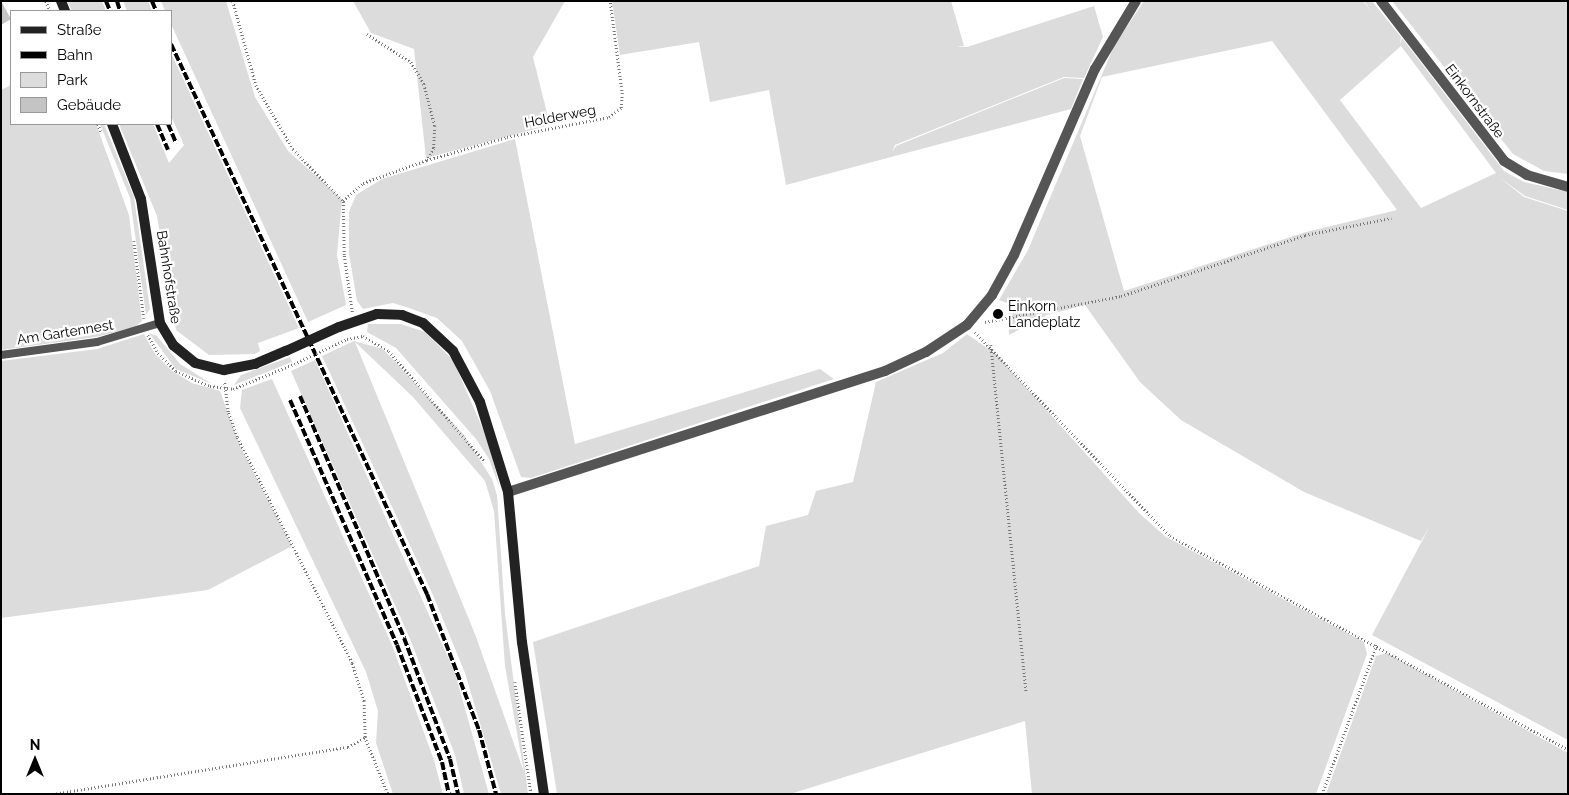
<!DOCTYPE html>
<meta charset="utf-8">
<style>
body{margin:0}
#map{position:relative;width:1569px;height:795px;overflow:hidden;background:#fff;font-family:Raleway,sans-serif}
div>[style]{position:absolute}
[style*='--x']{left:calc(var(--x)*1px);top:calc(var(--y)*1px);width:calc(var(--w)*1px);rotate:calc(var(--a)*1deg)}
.green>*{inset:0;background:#dcdcdc}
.building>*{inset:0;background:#c4c4c4}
.path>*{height:2.5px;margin-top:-1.25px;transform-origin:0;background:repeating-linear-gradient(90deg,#777 0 1px,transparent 0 3.5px)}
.service>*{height:8px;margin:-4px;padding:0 4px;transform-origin:4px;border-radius:4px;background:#555}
.minor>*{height:10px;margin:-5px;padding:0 5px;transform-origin:5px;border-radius:5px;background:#555}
.tertiary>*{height:10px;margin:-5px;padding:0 5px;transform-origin:5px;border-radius:5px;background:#555}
.secondary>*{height:10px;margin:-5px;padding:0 5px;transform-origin:5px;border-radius:5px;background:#222}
.rail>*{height:4px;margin-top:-2px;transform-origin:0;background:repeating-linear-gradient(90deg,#000 0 8px,transparent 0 10.5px)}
.path-bridge>*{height:2.5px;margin-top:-1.25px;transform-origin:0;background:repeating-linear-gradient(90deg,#777 0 1px,transparent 0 3.5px)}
.secondary-bridge>*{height:10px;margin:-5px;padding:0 5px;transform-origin:5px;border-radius:5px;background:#222}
.dots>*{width:14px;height:14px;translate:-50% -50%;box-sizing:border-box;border:2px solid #fff;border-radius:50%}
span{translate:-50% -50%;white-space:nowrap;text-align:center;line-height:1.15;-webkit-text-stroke:4.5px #fff;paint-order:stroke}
.street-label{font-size:14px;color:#000}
.poi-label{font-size:14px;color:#000}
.left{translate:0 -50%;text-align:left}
.frame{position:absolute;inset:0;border:2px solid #000;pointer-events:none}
.legend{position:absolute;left:10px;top:10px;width:162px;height:115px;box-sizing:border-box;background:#fff;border:1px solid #999;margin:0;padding:6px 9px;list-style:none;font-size:15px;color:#000}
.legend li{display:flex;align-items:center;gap:10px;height:25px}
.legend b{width:25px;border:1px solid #999}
.north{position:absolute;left:10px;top:735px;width:50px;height:50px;-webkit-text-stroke:4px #fff;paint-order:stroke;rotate:0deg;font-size:14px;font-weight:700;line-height:20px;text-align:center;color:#000}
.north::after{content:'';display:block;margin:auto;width:18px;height:22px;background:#000;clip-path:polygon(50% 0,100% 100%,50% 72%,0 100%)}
</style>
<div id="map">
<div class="green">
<i style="clip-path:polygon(67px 1px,102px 1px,106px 11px,72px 11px)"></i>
<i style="clip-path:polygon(123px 1px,148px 1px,152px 11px,127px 11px)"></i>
<i style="clip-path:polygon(161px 1px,226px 1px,255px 97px,288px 151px,342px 199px,337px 255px,346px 305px,308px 322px,171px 24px,171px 11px,165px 11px)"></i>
<i style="clip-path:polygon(353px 1px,565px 1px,533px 57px,550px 125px,426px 158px,414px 49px,371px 33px)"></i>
<i style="clip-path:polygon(612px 1px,951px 1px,964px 46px,956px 47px,967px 47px,1094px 6px,1103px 37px,1084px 78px,1064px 77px,895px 145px,892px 152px,896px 146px,1064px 78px,1083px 79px,1071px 109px,786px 185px,769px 90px,710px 102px,699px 42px,620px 55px)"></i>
<i style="clip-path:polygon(evenodd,1144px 1px,1363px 1px,1371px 11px,1364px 1px,1372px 1px,1401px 37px,1400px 45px,1402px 38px,1504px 171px,1524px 182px,1568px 192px,1568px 210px,1525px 196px,1500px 178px,1524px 197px,1568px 211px,1568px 740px,1372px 635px,1430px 526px,1421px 541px,1304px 492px,1181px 420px,1140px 382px,1085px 305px,1047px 315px,1009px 335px,1007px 303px,999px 300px,1028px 250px,1114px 46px,1144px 1px,1272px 41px,1397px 210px,1306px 232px,1124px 291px,1080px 136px,1102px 77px,1272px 41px,1144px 1px,1401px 46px,1496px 173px,1421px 208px,1340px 100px,1401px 46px)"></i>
<i style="clip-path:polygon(1392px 1px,1568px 1px,1568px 174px,1544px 171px,1513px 154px)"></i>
<i style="clip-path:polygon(171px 53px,299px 328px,258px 343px,260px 351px,255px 354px,209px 355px,176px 330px,157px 216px,119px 124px,153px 124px,169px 163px,184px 145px,171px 116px)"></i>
<i style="clip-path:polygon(11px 85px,11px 124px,96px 124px,129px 215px,142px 321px,135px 327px,96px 337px,1px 350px,1px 90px)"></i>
<i style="clip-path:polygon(100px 124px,104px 124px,134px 197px,150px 309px,146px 315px,130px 198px)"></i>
<i style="clip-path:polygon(515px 139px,575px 444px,820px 369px,834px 379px,531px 478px,521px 477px,490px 391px,462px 341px,437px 318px,409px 308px,393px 303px,363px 309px,357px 301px,349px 254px,349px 212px,356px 195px,382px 179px)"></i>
<i style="clip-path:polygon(368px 324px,401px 324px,425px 332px,453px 360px,489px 443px,500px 489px,489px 459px,476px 439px,396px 348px,367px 332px)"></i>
<i style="clip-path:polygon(149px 333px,157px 336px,180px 364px,212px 384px,176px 369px)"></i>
<i style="clip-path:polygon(144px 334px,155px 354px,172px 371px,192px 383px,220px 391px,240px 446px,292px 546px,208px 590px,1px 618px,1px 361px,97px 349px)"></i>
<i style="clip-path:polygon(967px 334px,997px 355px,1139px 513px,1166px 537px,1364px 642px,1367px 654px,1316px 794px,1032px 794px,1025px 721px,790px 794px,557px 794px,533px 642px,759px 566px,766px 526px,808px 515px,816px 491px,853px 482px,876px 382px,943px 353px)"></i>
<i style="clip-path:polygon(evenodd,354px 341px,383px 349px,464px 435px,492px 479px,497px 495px,505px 614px,528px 794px,501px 794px,465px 673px,433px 595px,322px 356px,354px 341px,355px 342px,413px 397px,485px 481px,494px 511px,505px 666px,524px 772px,475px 634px,355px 342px)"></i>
<i style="clip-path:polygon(290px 357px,292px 362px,234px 385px,241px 375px)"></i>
<i style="clip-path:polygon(315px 360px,455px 673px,489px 794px,464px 794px,455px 755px,410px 639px,291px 371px)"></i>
<i style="clip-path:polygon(272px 379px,392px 645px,434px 760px,443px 794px,393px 794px,376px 743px,378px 711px,366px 672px,240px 408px,242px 390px)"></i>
<i style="clip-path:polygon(1387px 653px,1568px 753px,1568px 794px,1326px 794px,1376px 656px)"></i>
</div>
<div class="building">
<i style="clip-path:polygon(1px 1px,11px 19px,1px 25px)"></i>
</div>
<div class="path">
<i style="--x:46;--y:1;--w:11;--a:68"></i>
<i style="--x:233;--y:1;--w:87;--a:74.7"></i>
<i style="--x:256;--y:85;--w:74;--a:60"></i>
<i style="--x:293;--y:149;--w:72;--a:46.1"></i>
<i style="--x:367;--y:34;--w:52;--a:32.5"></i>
<i style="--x:411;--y:62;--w:26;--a:59"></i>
<i style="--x:424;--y:84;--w:43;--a:75.3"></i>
<i style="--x:435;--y:126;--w:22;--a:93"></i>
<i style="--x:434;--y:148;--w:13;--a:119"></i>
<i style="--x:98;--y:124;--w:9;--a:69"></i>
<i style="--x:134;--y:241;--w:78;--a:82.6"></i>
<i style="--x:352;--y:312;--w:58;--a:-98"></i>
<i style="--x:344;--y:255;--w:54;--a:-91.1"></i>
<i style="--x:343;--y:201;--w:27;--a:-42"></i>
<i style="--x:363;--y:183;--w:68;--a:-19.8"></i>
<i style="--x:427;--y:160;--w:83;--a:-16"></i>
<i style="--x:507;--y:137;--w:104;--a:-11.1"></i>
<i style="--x:609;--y:117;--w:15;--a:-37"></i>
<i style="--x:621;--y:108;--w:14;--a:-86"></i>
<i style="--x:622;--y:94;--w:94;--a:-97.4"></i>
<i style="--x:985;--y:322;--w:138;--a:-10.8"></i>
<i style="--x:1121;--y:296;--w:194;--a:-18.3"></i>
<i style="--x:1305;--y:235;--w:88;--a:-11.2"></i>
<i style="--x:975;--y:332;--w:282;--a:46.3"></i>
<i style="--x:1170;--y:536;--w:451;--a:28.2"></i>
<i style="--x:148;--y:335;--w:21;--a:61"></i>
<i style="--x:158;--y:353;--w:25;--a:45"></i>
<i style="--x:176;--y:371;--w:37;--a:24"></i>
<i style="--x:210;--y:386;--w:23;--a:7"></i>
<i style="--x:233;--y:389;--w:66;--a:-22.3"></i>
<i style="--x:347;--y:339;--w:16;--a:-11"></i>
<i style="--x:363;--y:336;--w:30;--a:30"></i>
<i style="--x:389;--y:351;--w:147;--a:49.1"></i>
<i style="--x:991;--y:345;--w:348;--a:84.2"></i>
<i style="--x:515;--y:682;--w:112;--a:81.8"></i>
<i style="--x:365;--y:737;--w:61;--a:68"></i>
<i style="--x:53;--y:794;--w:299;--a:-9.1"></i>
<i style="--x:348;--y:747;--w:20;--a:-30"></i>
<i style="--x:365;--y:737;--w:36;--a:-92"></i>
<i style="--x:364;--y:701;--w:40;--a:-108"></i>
<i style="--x:352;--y:663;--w:254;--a:-117"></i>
<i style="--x:237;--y:437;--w:27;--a:-110"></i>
<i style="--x:228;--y:412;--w:31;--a:-97"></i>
<i style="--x:1322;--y:794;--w:160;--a:-69.9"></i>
</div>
<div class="service">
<i style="--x:1;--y:355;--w:97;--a:-7.7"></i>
<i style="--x:97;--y:342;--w:66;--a:-16.8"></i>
</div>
<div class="minor">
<i style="--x:508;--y:492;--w:396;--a:-17.8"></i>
<i style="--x:885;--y:371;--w:45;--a:-24.9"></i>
<i style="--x:926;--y:352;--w:49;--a:-33.4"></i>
<i style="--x:967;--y:325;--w:39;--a:-50"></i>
<i style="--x:992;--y:295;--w:46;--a:-61.2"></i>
<i style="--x:1014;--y:255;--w:203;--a:-66.5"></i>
<i style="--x:1095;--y:69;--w:79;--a:-58.9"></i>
</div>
<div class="tertiary">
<i style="--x:1381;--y:1;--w:202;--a:52.4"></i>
<i style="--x:1504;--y:161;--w:27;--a:31"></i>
<i style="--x:1527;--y:175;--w:43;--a:16.3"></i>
</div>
<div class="secondary">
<i style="--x:61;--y:1;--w:11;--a:68"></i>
<i style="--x:112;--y:124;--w:80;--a:68.9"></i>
<i style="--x:141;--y:199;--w:125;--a:81.3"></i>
<i style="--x:160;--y:323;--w:26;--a:59"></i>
<i style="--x:173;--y:345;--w:28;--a:39"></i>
<i style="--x:195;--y:363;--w:30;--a:14"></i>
<i style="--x:224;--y:370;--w:32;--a:-11"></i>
<i style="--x:255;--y:364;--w:34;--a:-23"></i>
<i style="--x:339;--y:327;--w:40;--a:-18.9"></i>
<i style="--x:377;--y:314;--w:25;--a:2"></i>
<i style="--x:402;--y:315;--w:22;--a:21"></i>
<i style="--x:423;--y:323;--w:41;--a:43"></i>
<i style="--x:453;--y:351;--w:58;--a:62.1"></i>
<i style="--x:480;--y:402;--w:94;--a:72.7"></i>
<i style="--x:508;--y:492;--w:151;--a:84.7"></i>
<i style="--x:522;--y:642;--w:154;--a:81.8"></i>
</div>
<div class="rail">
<i style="--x:106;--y:1;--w:11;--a:68"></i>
<i style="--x:117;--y:1;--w:10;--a:73"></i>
<i style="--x:152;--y:1;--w:11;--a:68"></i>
<i style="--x:171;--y:44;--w:607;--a:65.04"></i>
<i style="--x:427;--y:594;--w:146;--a:69.1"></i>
<i style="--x:479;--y:730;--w:66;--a:75.1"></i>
<i style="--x:157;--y:124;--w:28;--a:67"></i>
<i style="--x:168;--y:124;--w:21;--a:67"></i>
<i style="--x:300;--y:396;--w:263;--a:66.7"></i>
<i style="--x:404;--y:638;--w:129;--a:69.2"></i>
<i style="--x:450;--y:759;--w:36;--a:77"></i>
<i style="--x:290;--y:400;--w:267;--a:66.4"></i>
<i style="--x:397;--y:645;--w:125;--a:69"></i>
<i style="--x:442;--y:762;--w:33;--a:78"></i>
</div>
<div class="path-bridge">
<i style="--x:294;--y:364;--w:59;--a:-25.3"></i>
</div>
<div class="secondary-bridge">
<i style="--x:286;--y:351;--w:58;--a:-24.4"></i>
</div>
<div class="dots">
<i style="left:998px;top:314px;background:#000"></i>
</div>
<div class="street-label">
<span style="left:1475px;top:101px;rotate:53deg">Einkornstraße</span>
<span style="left:560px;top:116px;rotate:-11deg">Holderweg</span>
<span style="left:169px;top:277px;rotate:81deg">Bahnhofstraße</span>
<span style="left:65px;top:332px;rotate:-9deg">Am Gartennest</span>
</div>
<div class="poi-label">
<span class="left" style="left:1008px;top:314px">Einkorn<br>Landeplatz</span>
</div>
<div class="frame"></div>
<ul class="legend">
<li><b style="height:6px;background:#222"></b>Straße</li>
<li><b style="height:6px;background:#000"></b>Bahn</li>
<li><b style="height:14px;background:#dcdcdc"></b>Park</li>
<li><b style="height:14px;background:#c4c4c4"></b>Gebäude</li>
</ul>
<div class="north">N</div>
</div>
